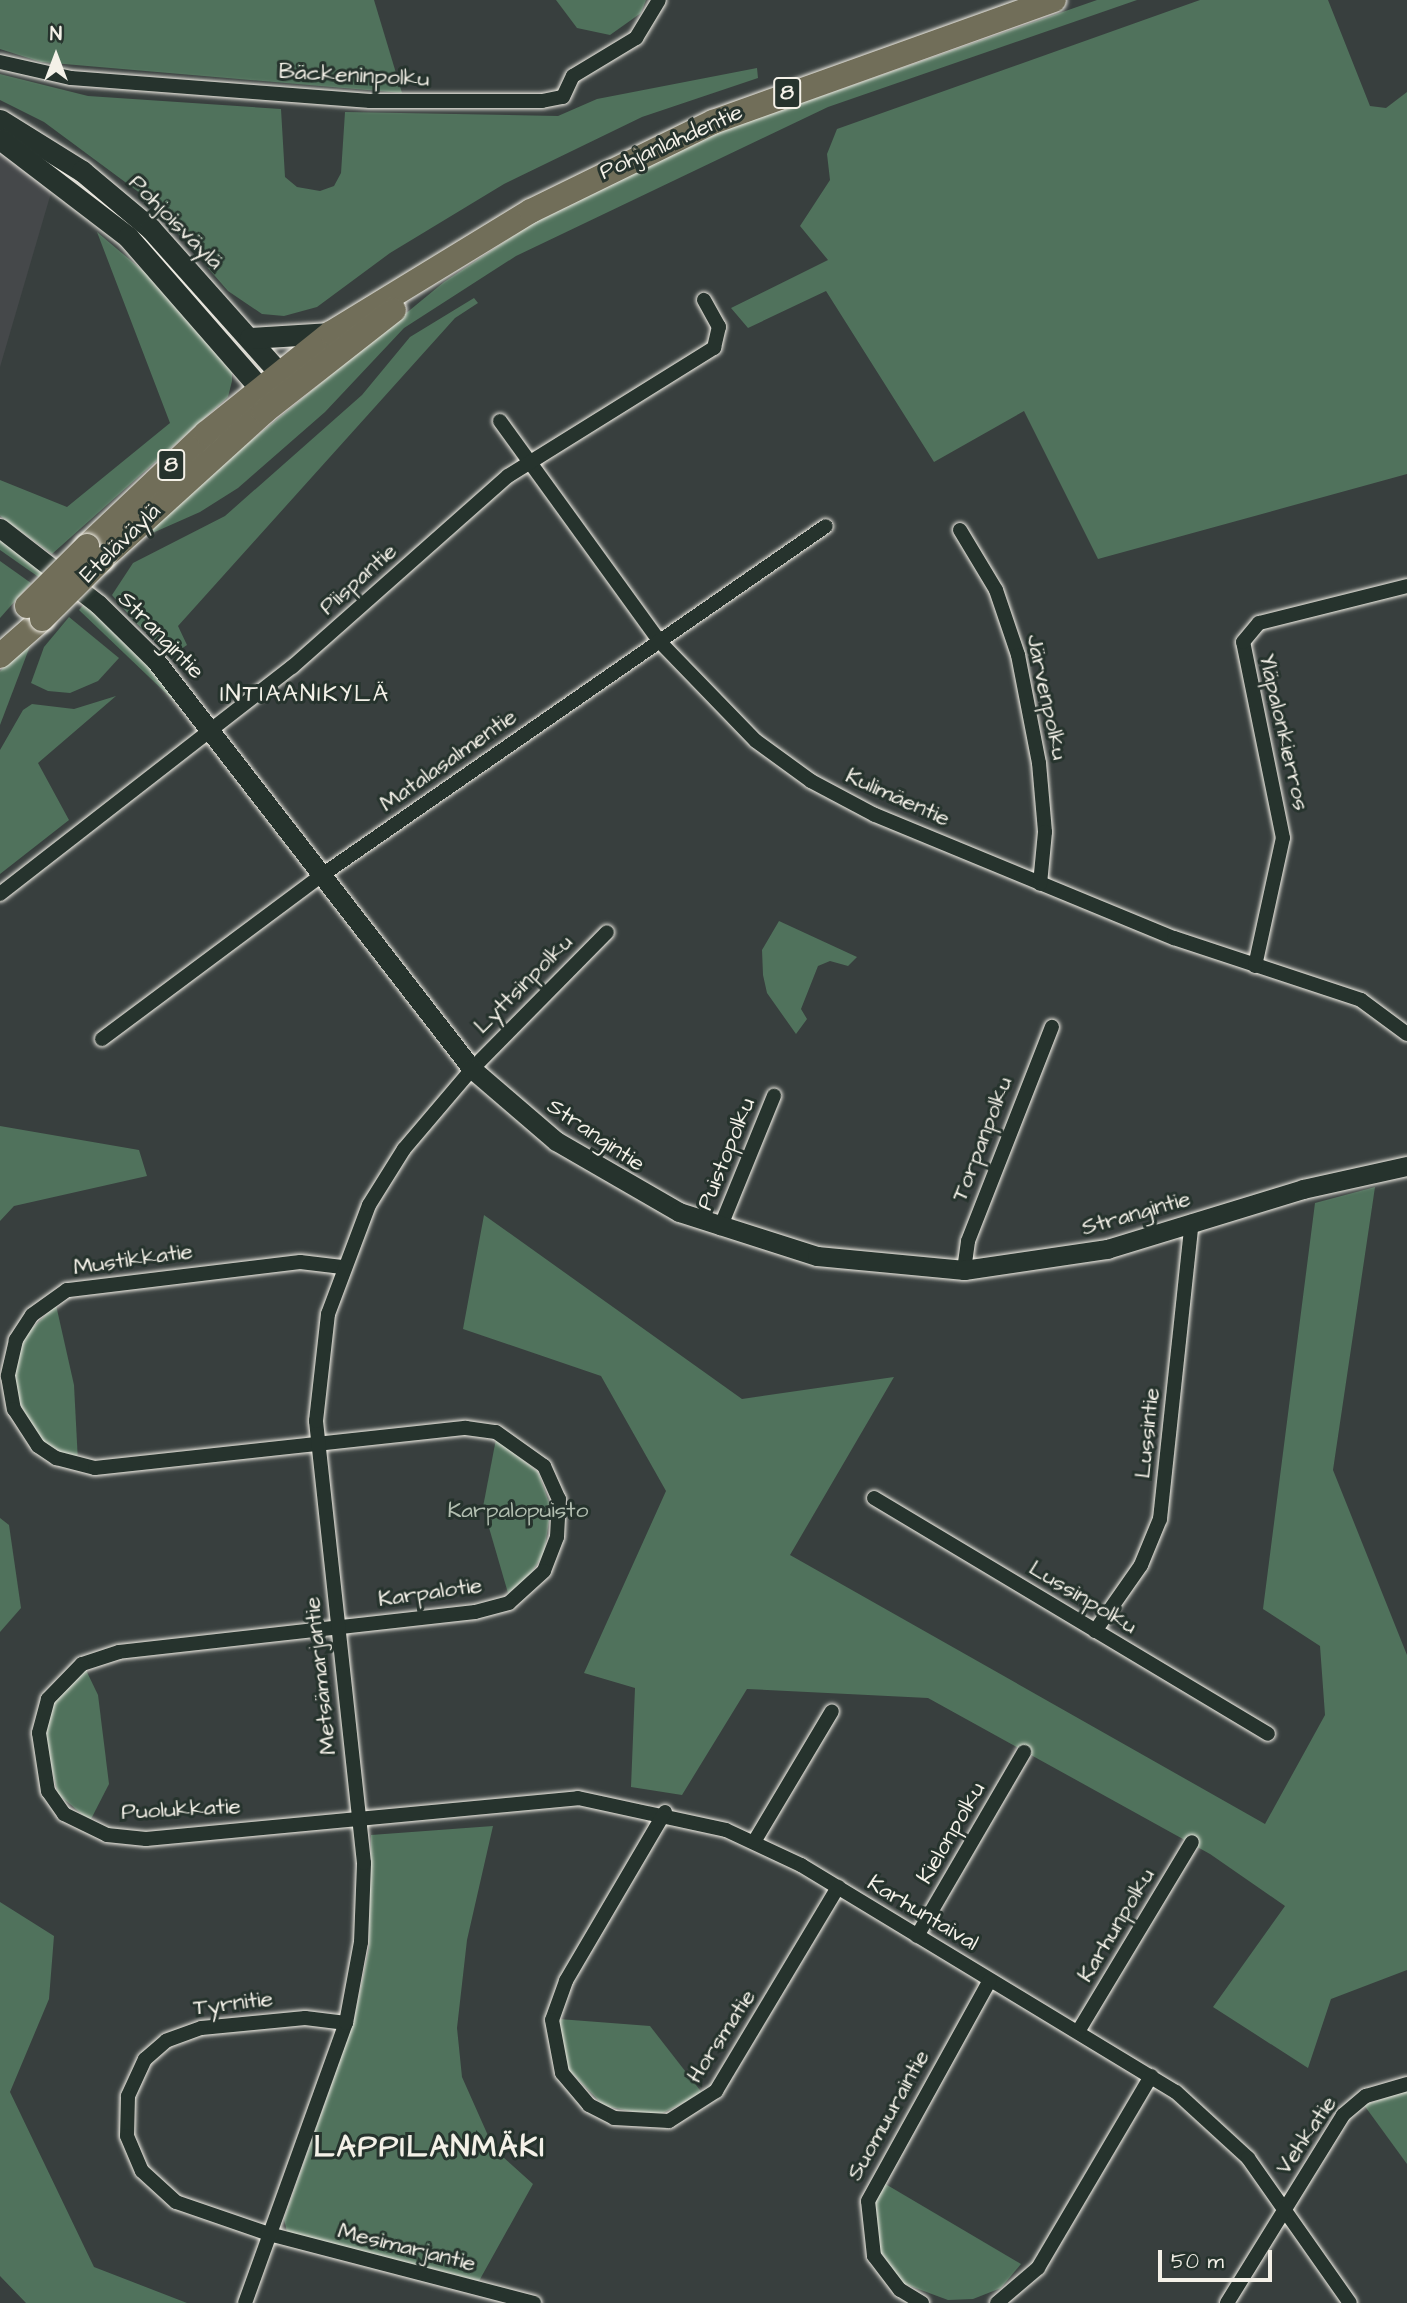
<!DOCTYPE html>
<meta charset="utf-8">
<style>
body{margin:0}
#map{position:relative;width:1407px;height:2303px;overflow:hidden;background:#383f3e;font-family:"Architects Daughter",sans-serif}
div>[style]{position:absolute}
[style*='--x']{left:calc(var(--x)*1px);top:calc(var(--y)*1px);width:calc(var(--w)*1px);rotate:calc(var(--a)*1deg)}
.built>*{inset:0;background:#45484a}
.green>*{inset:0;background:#50725c}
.roads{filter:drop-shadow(0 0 2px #f4f1e8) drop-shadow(0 0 2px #f4f1e8)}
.minor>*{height:14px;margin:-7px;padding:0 7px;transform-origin:7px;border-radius:7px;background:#26332d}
.tertiary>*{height:19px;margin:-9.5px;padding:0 9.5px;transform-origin:9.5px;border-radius:9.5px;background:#26332d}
.secondary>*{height:21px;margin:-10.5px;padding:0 10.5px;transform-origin:10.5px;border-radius:10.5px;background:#26332d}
.trunk>*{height:24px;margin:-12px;padding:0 12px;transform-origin:12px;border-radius:12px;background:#716e59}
.bridges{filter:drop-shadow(0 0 2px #f4f1e8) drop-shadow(0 0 2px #f4f1e8)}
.trunk-bridge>*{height:24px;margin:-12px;padding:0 12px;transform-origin:12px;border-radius:12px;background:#716e59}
span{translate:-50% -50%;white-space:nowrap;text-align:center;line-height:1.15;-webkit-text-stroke:6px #26332d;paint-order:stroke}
.shield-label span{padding:2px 5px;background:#26332d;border:2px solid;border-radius:5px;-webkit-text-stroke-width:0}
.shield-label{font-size:21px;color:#f4f1e8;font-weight:700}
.street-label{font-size:23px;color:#f4f1e8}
.park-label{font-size:23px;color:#b2beb0}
.neighbourhood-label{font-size:24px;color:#f4f1e8;letter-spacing:2px}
.district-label{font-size:30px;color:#f4f1e8;font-weight:700;letter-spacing:2px}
.north{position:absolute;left:21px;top:21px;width:70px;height:70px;-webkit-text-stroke:5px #26332d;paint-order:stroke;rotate:0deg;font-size:19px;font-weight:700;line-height:28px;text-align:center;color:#f4f1e8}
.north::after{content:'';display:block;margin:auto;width:24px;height:32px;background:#f4f1e8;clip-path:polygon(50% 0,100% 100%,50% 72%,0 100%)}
.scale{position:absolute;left:1158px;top:2250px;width:114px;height:32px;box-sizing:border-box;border:4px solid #f4f1e8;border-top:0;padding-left:9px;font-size:21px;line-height:24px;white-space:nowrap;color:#f4f1e8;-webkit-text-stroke:5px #26332d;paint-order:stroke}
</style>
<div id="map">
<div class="built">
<i style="clip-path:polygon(0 152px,53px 186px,0 367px)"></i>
</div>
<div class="green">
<i style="clip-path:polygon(0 0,374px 0,402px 93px,41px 62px,0 49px)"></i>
<i style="clip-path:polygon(556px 0,646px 0,641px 13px,610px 35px,577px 28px)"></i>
<i style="clip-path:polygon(1097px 0,1137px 0,828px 107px,516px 256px,404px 328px,325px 412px,238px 488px,200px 512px,148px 535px,140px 532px,444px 282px,530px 225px,721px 131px)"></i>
<i style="clip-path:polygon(1200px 0,1328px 0,1370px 106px,1386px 108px,1407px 92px,1407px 474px,1098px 559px,1024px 411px,934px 462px,826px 291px,748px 328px,731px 308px,828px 260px,800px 226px,830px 180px,827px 154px,837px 129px)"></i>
<i style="clip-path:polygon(757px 68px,758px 78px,642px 117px,504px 184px,390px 253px,317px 307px,284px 316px,262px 314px,228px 291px,148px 199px,44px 122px,0 100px,0 74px,88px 96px,281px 109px,285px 177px,297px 187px,320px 191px,334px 186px,341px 173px,345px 112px,558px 116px,597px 99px)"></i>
<i style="clip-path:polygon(97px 232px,148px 275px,232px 370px,232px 381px,228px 397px,52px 554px,0 516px,0 480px,67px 507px,170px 423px)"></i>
<i style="clip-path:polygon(474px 298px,478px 303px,455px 318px,178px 626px,187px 645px,172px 655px,135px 622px,112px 595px,133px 563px,225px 516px,362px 395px,410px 337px)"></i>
<i style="clip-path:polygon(0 538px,46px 570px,40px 578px,0 550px)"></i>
<i style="clip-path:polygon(0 561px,31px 583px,0 618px)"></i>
<i style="clip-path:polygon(84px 604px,151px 668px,194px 720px,79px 610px)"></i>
<i style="clip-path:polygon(69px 617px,119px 658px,98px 681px,70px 693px,48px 691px,31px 683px,44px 647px)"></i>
<i style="clip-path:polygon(25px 646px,30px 646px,0 725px,0 671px)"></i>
<i style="clip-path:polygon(116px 696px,38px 763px,69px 820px,0 874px,0 750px,23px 710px,32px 704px,74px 709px)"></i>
<i style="clip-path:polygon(779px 921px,857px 957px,848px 966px,830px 961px,818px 966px,801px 1009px,807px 1019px,796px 1034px,767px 993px,763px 975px,762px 950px)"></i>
<i style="clip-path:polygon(0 1126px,139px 1150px,147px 1176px,14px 1206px,0 1221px)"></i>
<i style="clip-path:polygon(1375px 1187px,1333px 1470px,1407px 1655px,1407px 1970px,1331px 1999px,1308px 2068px,1213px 2007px,1285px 1906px,1210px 1854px,928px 1698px,747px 1689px,682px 1795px,631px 1787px,635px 1688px,584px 1673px,666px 1491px,601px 1376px,463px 1329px,484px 1215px,742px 1399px,894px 1377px,790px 1555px,1265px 1824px,1325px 1715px,1320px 1646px,1263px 1609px,1315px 1203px)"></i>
<i style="clip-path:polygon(56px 1305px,74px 1385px,78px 1462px,41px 1441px,15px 1395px,15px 1365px,26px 1334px)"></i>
<i style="clip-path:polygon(496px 1439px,538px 1472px,551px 1508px,544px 1553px,527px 1580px,508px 1593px,483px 1507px)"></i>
<i style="clip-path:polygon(0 1518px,9px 1525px,21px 1608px,0 1632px)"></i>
<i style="clip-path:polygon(85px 1668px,98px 1695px,109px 1784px,90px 1821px,58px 1794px,45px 1739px,54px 1700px)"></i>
<i style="clip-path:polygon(493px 1826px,467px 1940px,457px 2028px,462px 2077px,494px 2149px,533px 2184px,479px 2281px,287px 2232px,284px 2219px,354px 2020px,369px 1948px,371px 1835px)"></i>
<i style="clip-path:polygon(0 1902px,54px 1936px,49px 1999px,10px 2092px,94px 2267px,187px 2303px,26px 2303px,0 2276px)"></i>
<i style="clip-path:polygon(559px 2019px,650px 2026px,703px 2094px,656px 2116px,604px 2106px,567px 2068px)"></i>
<i style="clip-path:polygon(1407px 2091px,1407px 2164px,1364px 2105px)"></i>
<i style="clip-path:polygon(882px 2182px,1021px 2264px,1001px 2288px,973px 2299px,948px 2300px,902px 2283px,876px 2245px,875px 2202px)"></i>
</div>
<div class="roads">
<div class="minor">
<i style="--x:0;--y:62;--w:73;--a:12.7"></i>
<i style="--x:71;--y:78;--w:300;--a:4.4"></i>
<i style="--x:370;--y:101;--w:172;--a:0"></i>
<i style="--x:542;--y:101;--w:21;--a:-11"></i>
<i style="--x:563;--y:97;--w:23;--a:-65"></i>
<i style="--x:573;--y:76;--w:74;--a:-31.1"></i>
<i style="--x:636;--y:38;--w:44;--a:-58.8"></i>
<i style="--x:500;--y:421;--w:271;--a:54.1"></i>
<i style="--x:659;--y:641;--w:139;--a:45.9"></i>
<i style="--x:756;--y:741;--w:68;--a:36"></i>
<i style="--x:811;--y:781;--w:72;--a:28"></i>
<i style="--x:875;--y:815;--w:323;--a:22.4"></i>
<i style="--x:1174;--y:938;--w:197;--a:18.3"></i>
<i style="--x:1361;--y:1000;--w:57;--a:36.5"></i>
<i style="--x:960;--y:530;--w:70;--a:59"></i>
<i style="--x:996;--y:590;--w:69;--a:71.3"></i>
<i style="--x:1018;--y:655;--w:110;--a:79"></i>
<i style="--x:1039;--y:763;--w:69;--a:85"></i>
<i style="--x:1045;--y:832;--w:52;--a:95.5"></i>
<i style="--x:0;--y:894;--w:370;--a:-37.9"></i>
<i style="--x:292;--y:667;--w:288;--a:-41.5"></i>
<i style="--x:508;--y:476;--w:243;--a:-31.9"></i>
<i style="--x:714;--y:348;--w:22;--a:-77"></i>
<i style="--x:719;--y:327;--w:31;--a:-119"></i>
<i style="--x:1255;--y:966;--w:131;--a:-77.7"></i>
<i style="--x:1283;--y:838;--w:200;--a:-101.5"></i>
<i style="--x:1243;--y:642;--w:25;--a:-50"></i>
<i style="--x:1259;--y:623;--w:153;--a:-14"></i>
<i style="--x:102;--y:1039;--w:278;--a:-36.7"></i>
<i style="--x:325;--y:873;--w:609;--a:-34.71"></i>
<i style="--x:720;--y:1228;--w:143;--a:-67.8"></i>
<i style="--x:342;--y:1267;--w:42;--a:-173.2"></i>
<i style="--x:300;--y:1262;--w:235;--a:173.1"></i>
<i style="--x:67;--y:1290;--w:43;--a:144.5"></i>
<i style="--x:32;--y:1315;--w:30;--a:123"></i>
<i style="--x:16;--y:1340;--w:37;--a:103"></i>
<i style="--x:8;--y:1376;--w:34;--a:80"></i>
<i style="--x:14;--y:1409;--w:44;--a:57"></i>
<i style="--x:38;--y:1446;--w:22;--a:34"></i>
<i style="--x:56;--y:1458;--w:40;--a:14.4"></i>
<i style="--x:95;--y:1468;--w:373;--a:-6.2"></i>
<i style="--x:466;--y:1428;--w:30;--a:8"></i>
<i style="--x:496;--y:1432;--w:59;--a:35.3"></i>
<i style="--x:544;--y:1466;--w:36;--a:66"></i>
<i style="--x:559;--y:1499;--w:38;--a:93"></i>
<i style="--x:557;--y:1537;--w:36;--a:111"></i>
<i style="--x:544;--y:1571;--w:47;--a:137.6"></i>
<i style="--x:509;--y:1603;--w:35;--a:165"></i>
<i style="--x:475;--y:1612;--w:358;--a:173.6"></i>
<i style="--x:119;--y:1652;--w:39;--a:162"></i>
<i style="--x:82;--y:1664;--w:49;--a:134.2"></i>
<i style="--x:48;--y:1699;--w:35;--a:105"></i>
<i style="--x:39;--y:1733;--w:59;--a:81.2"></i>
<i style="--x:48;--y:1791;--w:28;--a:55"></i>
<i style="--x:64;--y:1814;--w:48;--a:26"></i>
<i style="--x:107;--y:1835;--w:39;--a:6"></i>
<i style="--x:146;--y:1839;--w:434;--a:-5.4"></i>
<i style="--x:578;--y:1798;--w:151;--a:12.2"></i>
<i style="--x:726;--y:1830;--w:83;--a:25"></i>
<i style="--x:801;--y:1865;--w:438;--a:31.2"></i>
<i style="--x:1176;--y:2092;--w:98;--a:42.5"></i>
<i style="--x:1248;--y:2158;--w:177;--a:54.9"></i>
<i style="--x:964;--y:1270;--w:29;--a:-82"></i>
<i style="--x:968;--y:1241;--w:230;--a:-68.6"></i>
<i style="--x:874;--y:1498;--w:459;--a:30.9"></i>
<i style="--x:1095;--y:1631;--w:80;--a:-55.1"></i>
<i style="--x:1141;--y:1565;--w:50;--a:-67.6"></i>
<i style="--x:1160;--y:1519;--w:299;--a:-83.9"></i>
<i style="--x:665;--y:1812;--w:196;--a:120.4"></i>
<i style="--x:566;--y:1981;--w:41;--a:109.7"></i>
<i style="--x:552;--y:2020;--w:54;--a:79.3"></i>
<i style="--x:562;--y:2073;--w:42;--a:49.8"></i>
<i style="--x:589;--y:2105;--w:28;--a:27"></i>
<i style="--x:614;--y:2118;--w:55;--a:3.1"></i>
<i style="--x:669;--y:2121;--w:56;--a:-32.6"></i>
<i style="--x:716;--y:2091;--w:238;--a:-59.1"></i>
<i style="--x:754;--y:1842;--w:152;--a:-59.2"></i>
<i style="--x:917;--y:1936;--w:213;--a:-59.8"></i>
<i style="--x:346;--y:2023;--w:41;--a:-173"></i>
<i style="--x:305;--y:2018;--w:104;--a:174.5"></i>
<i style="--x:201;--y:2028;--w:37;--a:160"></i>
<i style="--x:166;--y:2041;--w:28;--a:139"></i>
<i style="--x:145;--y:2059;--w:41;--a:114.7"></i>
<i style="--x:128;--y:2096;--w:40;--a:91.4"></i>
<i style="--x:127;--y:2136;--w:38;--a:67"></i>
<i style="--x:142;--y:2171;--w:46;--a:42.4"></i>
<i style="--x:176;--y:2202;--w:98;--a:19"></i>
<i style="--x:269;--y:2234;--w:274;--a:14.6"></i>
<i style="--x:1079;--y:2030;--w:219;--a:-59"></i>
<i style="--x:245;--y:2303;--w:298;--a:-70.2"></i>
<i style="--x:346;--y:2023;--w:82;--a:-79.5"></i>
<i style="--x:361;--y:1942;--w:79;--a:-87.8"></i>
<i style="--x:364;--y:1863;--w:445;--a:-96.2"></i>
<i style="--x:316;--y:1421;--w:108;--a:-83.6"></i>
<i style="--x:328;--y:1314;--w:116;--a:-69.4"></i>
<i style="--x:369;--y:1205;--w:66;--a:-58"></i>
<i style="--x:404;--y:1149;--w:105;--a:-49.6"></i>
<i style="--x:472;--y:1069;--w:192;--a:-45.4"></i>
<i style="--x:922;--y:2303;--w:26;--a:-149"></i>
<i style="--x:900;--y:2290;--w:43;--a:-127.4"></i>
<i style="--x:874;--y:2256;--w:55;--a:-96.2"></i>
<i style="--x:868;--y:2201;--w:252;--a:-61.1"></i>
<i style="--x:997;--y:2303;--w:54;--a:-40.5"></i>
<i style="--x:1038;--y:2268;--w:223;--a:-59.5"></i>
<i style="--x:1227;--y:2303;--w:221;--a:-58.3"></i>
<i style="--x:1343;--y:2115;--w:30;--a:-40"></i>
<i style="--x:1366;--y:2096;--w:43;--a:-16.3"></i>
</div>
<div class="tertiary">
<i style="--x:0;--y:528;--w:124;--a:37.8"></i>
<i style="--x:98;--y:604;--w:81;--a:44.5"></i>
<i style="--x:156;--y:661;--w:516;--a:52.24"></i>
<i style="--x:472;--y:1069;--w:111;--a:40.6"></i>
<i style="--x:556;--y:1141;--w:142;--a:30"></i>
<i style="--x:679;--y:1212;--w:145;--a:17.7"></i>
<i style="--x:817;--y:1256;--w:148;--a:5.4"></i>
<i style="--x:964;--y:1270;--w:145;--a:-8.4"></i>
<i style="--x:1107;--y:1249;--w:205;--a:-17"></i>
<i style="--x:1303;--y:1189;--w:107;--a:-12.5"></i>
</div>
<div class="secondary">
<i style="--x:0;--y:120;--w:97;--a:31.9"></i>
<i style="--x:82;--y:171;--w:90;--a:40"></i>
<i style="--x:151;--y:229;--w:210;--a:48.3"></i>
<i style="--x:0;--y:139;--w:161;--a:37.4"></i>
<i style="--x:128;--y:237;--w:218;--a:48.9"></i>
<i style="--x:250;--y:338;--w:81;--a:-3.5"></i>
</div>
<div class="trunk">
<i style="--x:87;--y:546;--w:164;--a:-43.5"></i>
<i style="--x:206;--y:433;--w:160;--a:-38.7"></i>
<i style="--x:331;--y:333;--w:234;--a:-31.4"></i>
<i style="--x:531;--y:211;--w:203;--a:-26.1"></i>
<i style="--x:713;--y:122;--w:362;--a:-19.7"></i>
<i style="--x:102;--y:559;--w:219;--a:-42.2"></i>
<i style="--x:264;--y:412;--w:165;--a:-38.1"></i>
<i style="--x:0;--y:656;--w:56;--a:-41.4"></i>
</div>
</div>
<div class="bridges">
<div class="trunk-bridge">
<i style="--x:27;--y:606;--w:85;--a:-45"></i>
<i style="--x:42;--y:619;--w:85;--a:-45"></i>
</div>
</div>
<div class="shield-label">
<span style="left:787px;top:93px">8</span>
<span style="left:171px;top:465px">8</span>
</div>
<div class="street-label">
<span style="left:354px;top:75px;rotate:3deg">Bäckeninpolku</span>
<span style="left:671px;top:142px;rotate:-24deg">Pohjanlahdentie</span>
<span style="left:176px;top:222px;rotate:45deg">Pohjoisväylä</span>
<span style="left:120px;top:543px;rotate:-44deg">Eteläväylä</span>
<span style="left:358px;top:579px;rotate:-42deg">Piispantie</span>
<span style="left:161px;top:635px;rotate:46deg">Strangintie</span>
<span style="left:1047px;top:697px;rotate:78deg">Järvenpolku</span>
<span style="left:1284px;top:732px;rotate:77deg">Yläpalonkierros</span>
<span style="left:448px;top:760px;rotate:-35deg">Matalasalmentie</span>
<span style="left:898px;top:797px;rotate:24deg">Kulimäentie</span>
<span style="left:523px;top:984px;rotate:-45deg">Lyttsinpolku</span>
<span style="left:596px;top:1135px;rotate:34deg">Strangintie</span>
<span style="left:982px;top:1139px;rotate:-69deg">Torpanpolku</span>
<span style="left:726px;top:1154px;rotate:-68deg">Puistopolku</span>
<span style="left:1136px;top:1213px;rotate:-16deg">Strangintie</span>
<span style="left:133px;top:1259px;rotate:-8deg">Mustikkatie</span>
<span style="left:1147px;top:1433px;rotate:-84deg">Lussintie</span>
<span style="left:430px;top:1592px;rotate:-8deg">Karpalotie</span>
<span style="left:1083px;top:1597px;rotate:31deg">Lussinpolku</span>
<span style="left:320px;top:1676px;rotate:-96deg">Metsämarjantie</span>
<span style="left:181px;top:1809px;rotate:-3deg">Puolukkatie</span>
<span style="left:951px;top:1833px;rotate:-60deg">Kielonpolku</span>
<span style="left:923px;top:1913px;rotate:31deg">Karhuntaival</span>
<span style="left:1116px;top:1925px;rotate:-59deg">Karhunpolku</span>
<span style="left:233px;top:2003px;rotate:-7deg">Tyrnitie</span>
<span style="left:721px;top:2036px;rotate:-57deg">Horsmatie</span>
<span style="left:888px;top:2115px;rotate:-61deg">Suomuuraintie</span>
<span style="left:1306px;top:2135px;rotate:-56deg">Vehkatie</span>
<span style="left:407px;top:2247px;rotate:14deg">Mesimarjantie</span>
</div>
<div class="park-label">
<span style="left:518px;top:1510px">Karpalopuisto</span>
</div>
<div class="neighbourhood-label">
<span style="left:305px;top:695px">INTIAANIKYLÄ</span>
</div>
<div class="district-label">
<span style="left:430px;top:2147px">LAPPILANMÄKI</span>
</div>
<div class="north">N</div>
<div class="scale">50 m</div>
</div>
